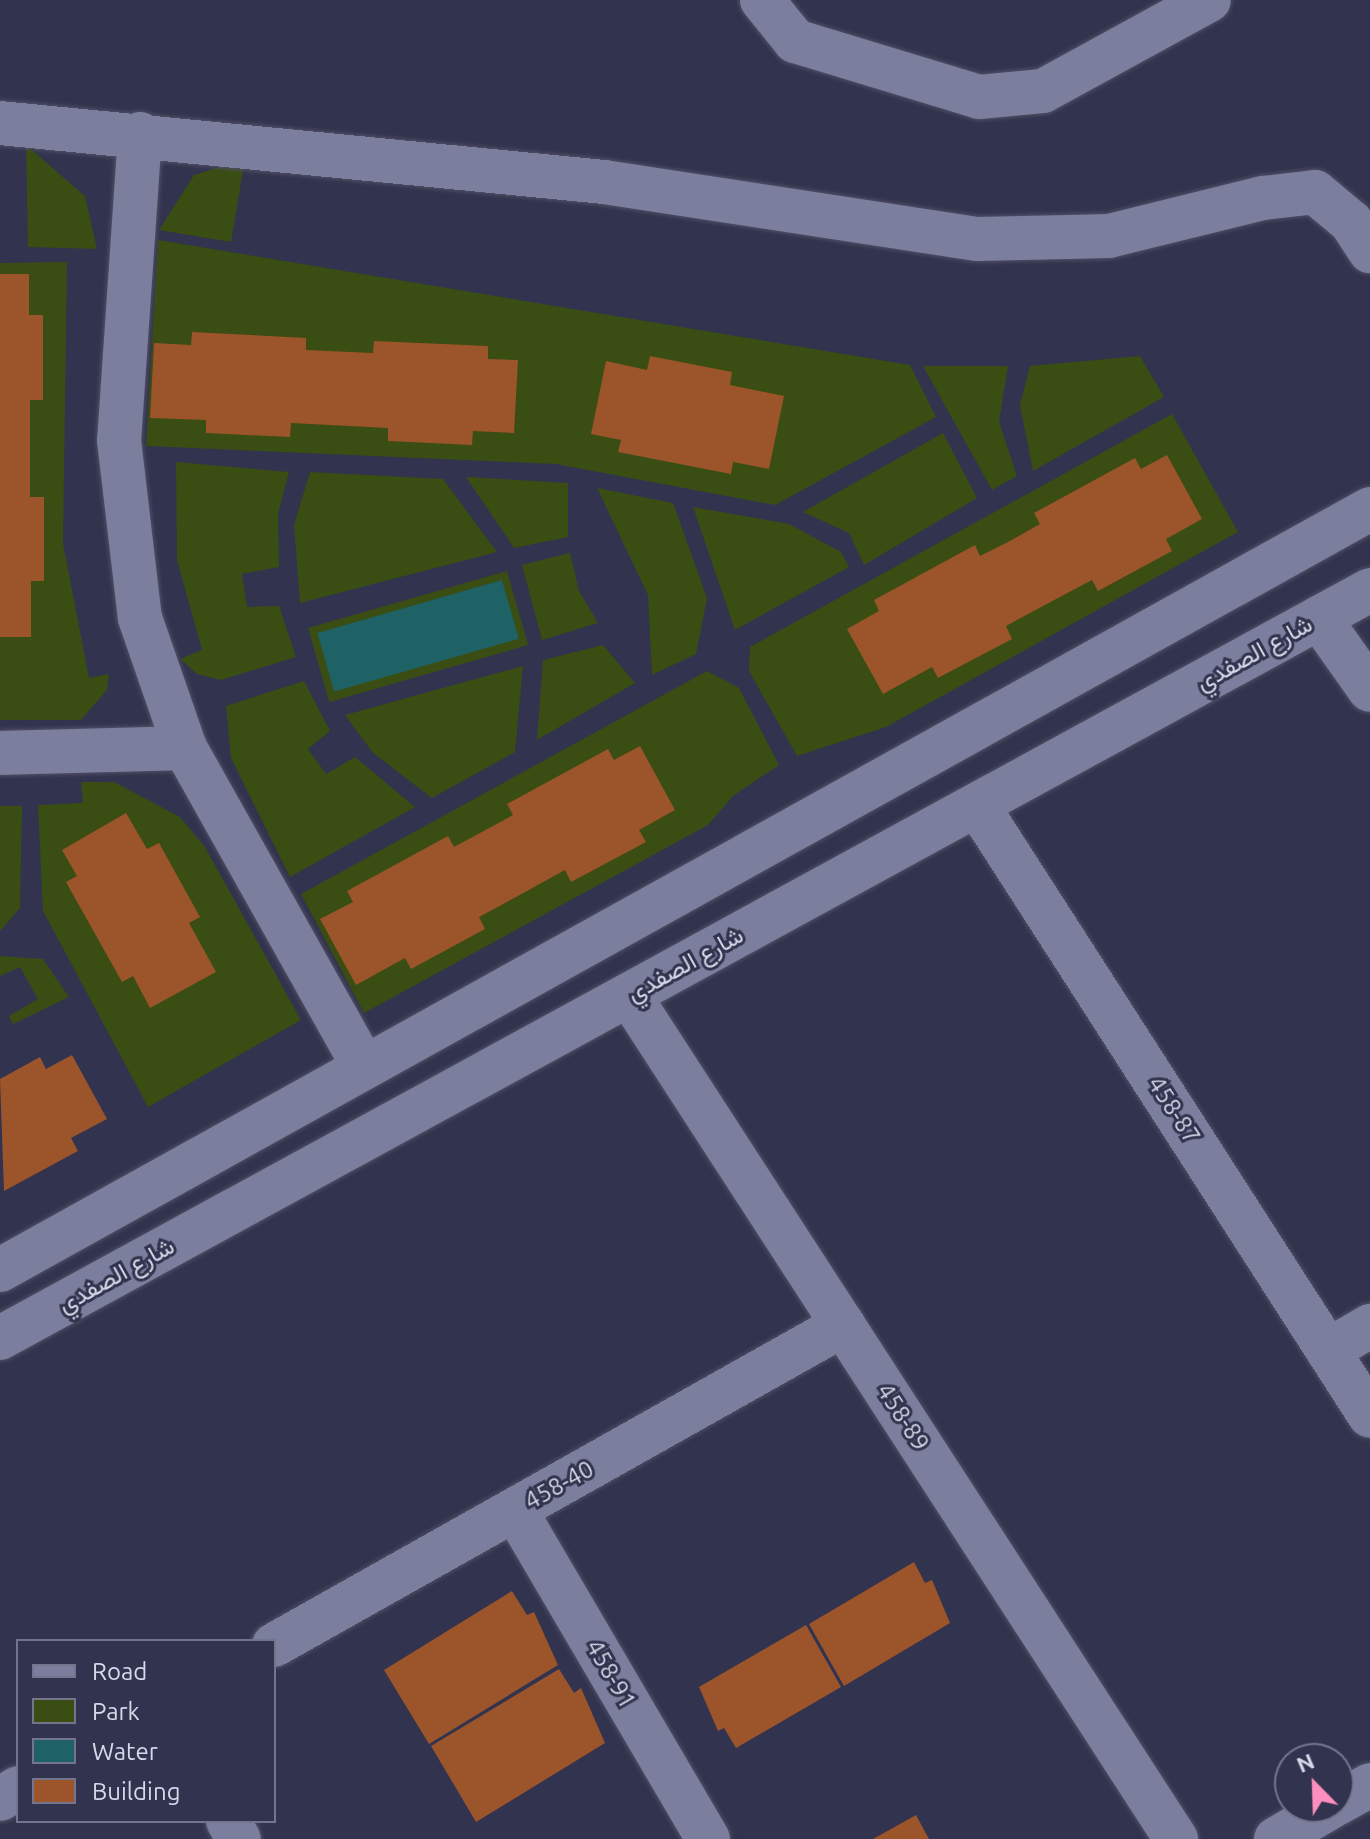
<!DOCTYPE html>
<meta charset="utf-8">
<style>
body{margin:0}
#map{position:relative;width:1370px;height:1839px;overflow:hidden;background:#32334e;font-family:Ubuntu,Vazirmatn,sans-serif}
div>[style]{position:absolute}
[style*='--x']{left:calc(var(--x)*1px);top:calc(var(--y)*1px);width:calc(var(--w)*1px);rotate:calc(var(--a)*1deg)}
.green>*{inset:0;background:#3a4d13;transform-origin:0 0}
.water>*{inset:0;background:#1e6265;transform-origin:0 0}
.building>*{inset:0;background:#9c542a}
.roads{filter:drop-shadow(0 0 2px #504f66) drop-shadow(0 0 2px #504f66)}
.minor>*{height:44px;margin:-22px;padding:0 22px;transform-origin:22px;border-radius:22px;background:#7c7e9d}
span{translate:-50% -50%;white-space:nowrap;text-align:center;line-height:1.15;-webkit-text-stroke:6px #32334e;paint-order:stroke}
.street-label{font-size:24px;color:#d7d8e9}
.legend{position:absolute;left:16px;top:1639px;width:260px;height:184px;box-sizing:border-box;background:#32334e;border:2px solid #74758c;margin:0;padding:10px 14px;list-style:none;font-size:24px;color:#d7d8e9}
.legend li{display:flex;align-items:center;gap:16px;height:40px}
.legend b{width:40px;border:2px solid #74758c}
.north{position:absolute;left:1274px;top:1743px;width:80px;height:80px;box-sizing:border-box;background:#32334e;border:2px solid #74758c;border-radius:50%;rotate:337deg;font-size:22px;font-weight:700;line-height:32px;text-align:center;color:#d7d8e9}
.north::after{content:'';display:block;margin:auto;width:28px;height:36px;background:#fd8ebe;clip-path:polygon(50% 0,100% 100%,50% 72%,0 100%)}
</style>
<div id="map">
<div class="green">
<i style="clip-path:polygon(26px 145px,85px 196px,97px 249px,28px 247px)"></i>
<i style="clip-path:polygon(245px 159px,231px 242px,159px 230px,194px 175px)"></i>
<i style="clip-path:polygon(158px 240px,910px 365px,936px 417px,775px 505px,556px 464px,146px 446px)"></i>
<i style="clip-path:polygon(67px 262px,63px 543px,89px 678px,109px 674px,107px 690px,81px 720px,0 720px,0 263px)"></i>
<i style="clip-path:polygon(1140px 356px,1164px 397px,1033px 471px,1020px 405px,1030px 366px)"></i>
<i style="clip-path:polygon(923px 366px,1008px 366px,999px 422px,1017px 476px,992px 490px)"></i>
<i style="clip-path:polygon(1172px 414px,1238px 532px,886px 727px,797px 756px,749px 671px,750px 647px)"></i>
<i style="clip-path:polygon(943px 433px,977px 498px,864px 565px,849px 533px,803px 512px)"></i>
<i style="clip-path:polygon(176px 462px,289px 472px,278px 514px,279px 567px,242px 574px,247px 607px,279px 606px,296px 657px,221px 680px,197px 674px,180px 659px,202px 650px,177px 560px)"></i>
<i style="clip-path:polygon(310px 472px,443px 479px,497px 552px,300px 603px,294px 525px)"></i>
<i style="clip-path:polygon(466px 477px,568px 483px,568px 537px,514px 548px)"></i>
<i style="clip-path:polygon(597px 488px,673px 503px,707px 598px,696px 654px,652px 675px,648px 595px)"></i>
<i style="clip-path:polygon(693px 507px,789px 524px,841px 552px,849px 567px,735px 630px)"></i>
<i style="clip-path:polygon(570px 553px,579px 591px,598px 623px,542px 640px,522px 565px)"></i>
<i style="left:507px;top:571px;width:77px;height:207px;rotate:74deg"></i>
<i style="clip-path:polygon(603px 645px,635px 683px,537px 740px,543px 660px)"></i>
<i style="clip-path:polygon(523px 666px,515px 752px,432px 798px,373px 753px,345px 715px)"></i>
<i style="clip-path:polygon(707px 671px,739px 688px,779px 765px,733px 796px,708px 825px,364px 1013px,301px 894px)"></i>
<i style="clip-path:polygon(304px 681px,330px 731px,308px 749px,326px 774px,355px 757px,415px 807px,290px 877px,231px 758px,226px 706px)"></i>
<i style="clip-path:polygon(81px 782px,114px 782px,180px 817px,205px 847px,301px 1020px,148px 1107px,43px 911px,38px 805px,83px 803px)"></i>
<i style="clip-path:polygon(0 806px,22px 806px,20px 908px,0 931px)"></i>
<i style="clip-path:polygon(0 956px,43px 959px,69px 997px,13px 1024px,9px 1016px,38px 999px,20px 967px,0 976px)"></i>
</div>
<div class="water">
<i style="left:502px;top:580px;width:61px;height:192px;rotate:74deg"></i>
</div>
<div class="building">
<i style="clip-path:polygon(0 274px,29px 274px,29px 315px,43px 315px,43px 400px,30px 400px,30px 497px,44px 497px,44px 581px,31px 581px,31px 637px,0 637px)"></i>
<i style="clip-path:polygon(192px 332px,306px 338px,306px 350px,373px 353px,374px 341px,488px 346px,488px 359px,518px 360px,514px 433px,473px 431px,472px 445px,388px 441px,388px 428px,291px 423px,290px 437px,206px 433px,206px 420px,150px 418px,154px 343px,191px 345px)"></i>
<i style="clip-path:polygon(650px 356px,732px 372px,730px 385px,784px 396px,769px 469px,733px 462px,731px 474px,618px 452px,621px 440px,591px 434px,606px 361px,647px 370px)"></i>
<i style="clip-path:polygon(1167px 455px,1202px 519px,1166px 539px,1172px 551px,1098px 591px,1092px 580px,1043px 606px,1006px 626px,1012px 639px,938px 678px,932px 667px,883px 694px,847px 629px,879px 611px,874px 600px,975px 545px,980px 556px,1008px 542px,1040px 524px,1034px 513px,1135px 458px,1141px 469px)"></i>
<i style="clip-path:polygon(640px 746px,675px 810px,639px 830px,646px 842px,571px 882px,565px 870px,516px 897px,479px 917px,485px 929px,411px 969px,405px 958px,356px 985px,320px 919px,353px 902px,347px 891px,448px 836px,454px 847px,513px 815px,507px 804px,608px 749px,614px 760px)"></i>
<i style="clip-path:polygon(126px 813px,147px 849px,159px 843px,200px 917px,189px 923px,216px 972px,150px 1008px,133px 976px,122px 982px,66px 882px,77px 876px,62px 850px)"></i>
<i style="clip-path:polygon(72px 1055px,107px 1119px,71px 1138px,78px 1151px,4px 1191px,0 1079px,40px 1057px,46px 1069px)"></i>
<i style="clip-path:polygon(914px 1562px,925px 1583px,932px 1580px,950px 1623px,844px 1686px,809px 1624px)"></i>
<i style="clip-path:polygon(512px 1591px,527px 1615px,534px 1612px,558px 1665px,429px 1744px,384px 1670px)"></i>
<i style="clip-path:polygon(806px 1625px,841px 1687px,736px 1748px,724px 1728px,718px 1731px,699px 1687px)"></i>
<i style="clip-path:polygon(559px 1669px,574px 1693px,581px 1688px,605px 1743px,476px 1822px,431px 1746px)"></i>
<i style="clip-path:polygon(916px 1815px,929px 1839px,873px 1839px)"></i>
</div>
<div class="roads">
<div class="minor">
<i style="--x:762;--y:0;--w:53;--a:51.2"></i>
<i style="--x:795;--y:41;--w:192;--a:16.9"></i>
<i style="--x:979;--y:97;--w:64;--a:-5.4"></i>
<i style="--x:1043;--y:91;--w:189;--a:-28.7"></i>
<i style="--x:0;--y:123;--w:607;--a:5.58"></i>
<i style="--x:604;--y:182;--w:377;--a:8.7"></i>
<i style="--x:977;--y:239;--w:132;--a:-1.3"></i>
<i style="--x:1109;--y:236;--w:159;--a:-13.9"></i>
<i style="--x:1263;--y:198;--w:52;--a:-6.6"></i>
<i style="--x:1315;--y:192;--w:47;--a:39.8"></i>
<i style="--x:1351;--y:222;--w:35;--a:57"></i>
<i style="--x:140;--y:134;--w:307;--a:93.9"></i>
<i style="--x:119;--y:440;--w:179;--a:83.3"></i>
<i style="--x:140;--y:618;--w:138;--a:70.9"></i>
<i style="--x:185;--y:748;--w:366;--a:60.7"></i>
<i style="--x:1319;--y:618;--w:88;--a:54.7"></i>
<i style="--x:0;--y:753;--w:185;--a:-1.5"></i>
<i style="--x:977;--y:805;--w:726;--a:57.25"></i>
<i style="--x:629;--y:995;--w:1006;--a:57.05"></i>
<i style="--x:0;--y:1270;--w:1567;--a:-29.05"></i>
<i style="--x:0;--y:1338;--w:1561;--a:-28.63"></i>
<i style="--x:1329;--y:1350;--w:48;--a:-30.3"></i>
<i style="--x:515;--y:1510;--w:381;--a:59.6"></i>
<i style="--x:274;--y:1645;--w:653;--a:-29.35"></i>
<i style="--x:0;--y:1799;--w:21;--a:-31"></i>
<i style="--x:1338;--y:1803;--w:37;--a:-29"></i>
<i style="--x:228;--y:1821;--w:21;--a:59"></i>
<i style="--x:1276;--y:1839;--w:64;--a:-30.2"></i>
</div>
</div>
<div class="street-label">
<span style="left:1254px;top:653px;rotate:-29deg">شارع الصفدي</span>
<span style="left:685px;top:964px;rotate:-29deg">شارع الصفدي</span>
<span style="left:1174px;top:1110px;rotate:57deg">458-87</span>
<span style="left:116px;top:1275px;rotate:-29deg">شارع الصفدي</span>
<span style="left:903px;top:1417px;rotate:57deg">458-89</span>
<span style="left:559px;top:1485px;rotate:-29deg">458-40</span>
<span style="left:611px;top:1674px;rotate:60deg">458-91</span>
</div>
<ul class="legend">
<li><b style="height:10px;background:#7c7e9d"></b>Road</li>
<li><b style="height:22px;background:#3a4d13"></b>Park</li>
<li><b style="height:22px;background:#1e6265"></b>Water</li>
<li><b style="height:22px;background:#9c542a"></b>Building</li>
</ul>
<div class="north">N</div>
</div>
